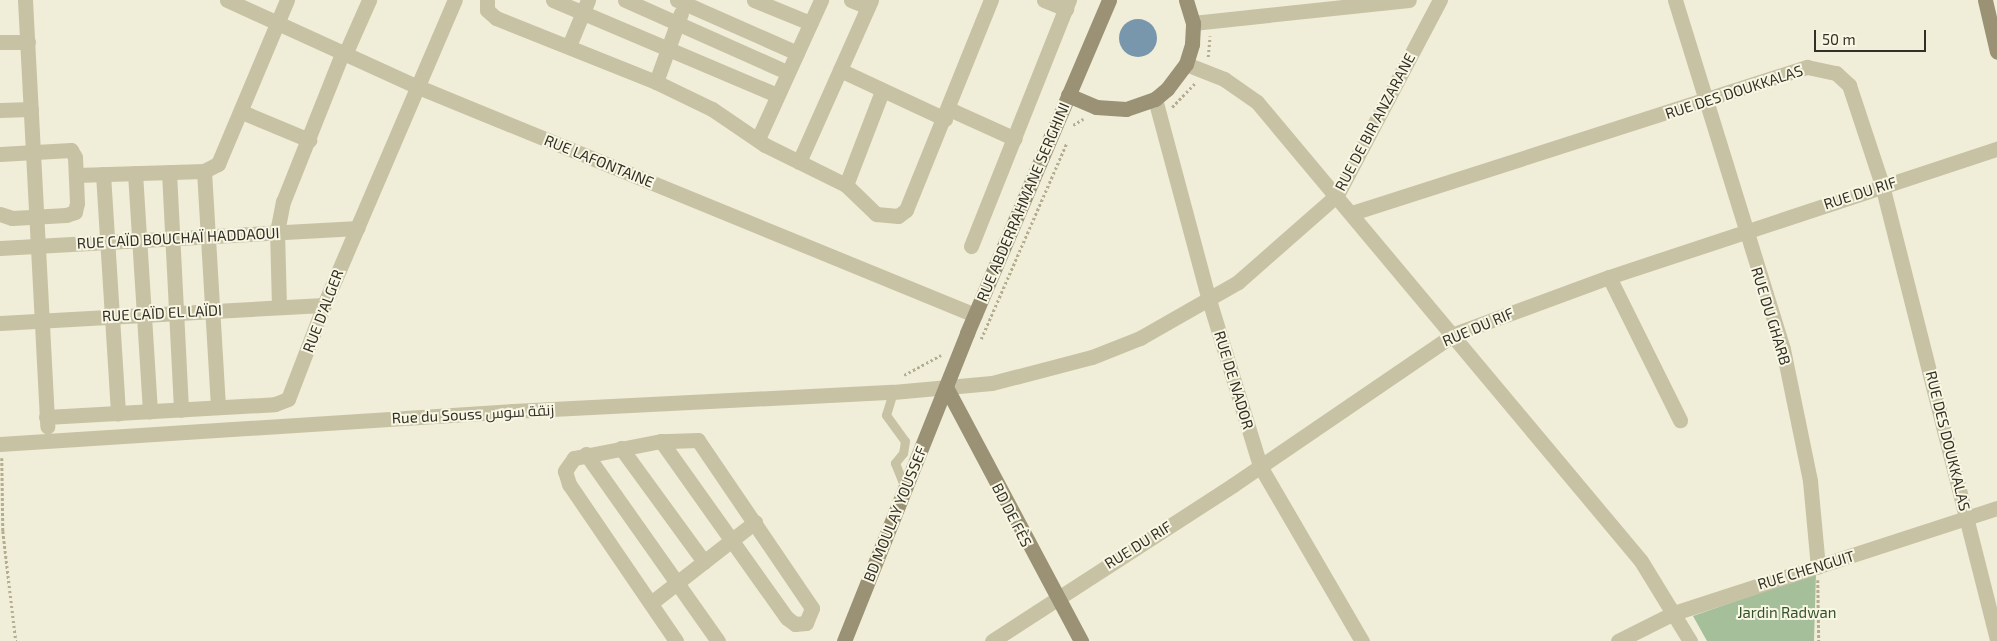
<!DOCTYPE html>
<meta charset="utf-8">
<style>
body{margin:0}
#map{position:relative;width:1997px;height:641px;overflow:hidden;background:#f0eed8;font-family:"Exo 2",Cairo,sans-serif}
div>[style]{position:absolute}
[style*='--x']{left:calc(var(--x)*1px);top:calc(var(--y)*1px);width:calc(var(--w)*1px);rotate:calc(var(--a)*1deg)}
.green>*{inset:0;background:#a4bf99}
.water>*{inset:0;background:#7897ad}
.round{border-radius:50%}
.path>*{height:2.5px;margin-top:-1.25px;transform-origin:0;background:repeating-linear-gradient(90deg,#b4ad8f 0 2.5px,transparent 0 5px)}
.lane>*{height:9px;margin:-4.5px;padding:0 4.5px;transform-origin:4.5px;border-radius:4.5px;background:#c8c2a5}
.street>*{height:15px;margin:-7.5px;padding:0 7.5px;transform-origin:7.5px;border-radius:7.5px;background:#c8c2a5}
.secondary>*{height:15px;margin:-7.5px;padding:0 7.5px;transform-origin:7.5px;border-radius:7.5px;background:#9b9276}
span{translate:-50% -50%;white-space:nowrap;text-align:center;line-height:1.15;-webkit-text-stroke:4px #f8f7e4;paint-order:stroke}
.street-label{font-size:15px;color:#342f26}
.park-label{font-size:15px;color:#34512a}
.scale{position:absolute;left:1814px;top:30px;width:112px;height:22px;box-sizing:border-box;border:2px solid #342f26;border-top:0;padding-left:6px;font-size:15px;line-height:18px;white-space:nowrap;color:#342f26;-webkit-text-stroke:4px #f8f7e4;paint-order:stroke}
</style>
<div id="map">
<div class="green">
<i style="clip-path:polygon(1816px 573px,1814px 641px,1707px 641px,1693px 616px)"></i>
</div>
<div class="water">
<i class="round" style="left:1119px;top:19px;width:38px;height:38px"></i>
</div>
<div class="path">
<i style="--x:1208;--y:57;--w:21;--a:-85"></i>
<i style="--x:1172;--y:107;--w:35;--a:-46"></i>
<i style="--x:1073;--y:125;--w:12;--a:-31"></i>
<i style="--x:981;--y:339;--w:213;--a:-66.4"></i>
<i style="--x:904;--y:375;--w:42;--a:-28.4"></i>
<i style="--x:2;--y:458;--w:73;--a:89.2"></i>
<i style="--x:3;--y:531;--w:111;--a:83.3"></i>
<i style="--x:1818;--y:580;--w:61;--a:89.1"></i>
</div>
<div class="lane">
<i style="--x:893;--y:392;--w:24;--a:107"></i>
<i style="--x:886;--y:415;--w:32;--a:54"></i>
<i style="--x:905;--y:441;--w:12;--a:99"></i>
<i style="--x:903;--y:453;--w:13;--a:129"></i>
<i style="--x:895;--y:463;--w:27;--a:68"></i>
</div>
<div class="street">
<i style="--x:25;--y:0;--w:427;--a:87"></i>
<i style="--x:227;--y:0;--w:208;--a:24.5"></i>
<i style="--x:416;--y:86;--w:604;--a:22.28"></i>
<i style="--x:487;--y:0;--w:10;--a:90"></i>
<i style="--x:487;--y:10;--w:12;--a:42"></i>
<i style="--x:496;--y:18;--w:172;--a:21.8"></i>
<i style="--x:656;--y:82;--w:62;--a:25.7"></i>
<i style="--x:712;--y:109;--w:64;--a:34.2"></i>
<i style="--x:765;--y:145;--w:90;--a:26.3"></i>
<i style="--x:846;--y:185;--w:101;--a:-69"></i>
<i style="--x:553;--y:0;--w:243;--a:23"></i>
<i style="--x:625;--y:0;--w:177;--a:24"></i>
<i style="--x:677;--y:0;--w:131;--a:23.8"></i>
<i style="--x:754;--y:0;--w:61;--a:22.3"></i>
<i style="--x:851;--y:0;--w:18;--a:22"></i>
<i style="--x:1044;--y:0;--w:24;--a:22"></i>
<i style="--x:1675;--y:0;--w:365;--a:72.8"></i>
<i style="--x:1783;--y:349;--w:135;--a:78.4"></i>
<i style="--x:1810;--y:481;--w:86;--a:84.7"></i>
<i style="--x:1193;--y:23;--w:217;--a:-6.1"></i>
<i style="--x:0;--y:42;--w:28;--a:0"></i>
<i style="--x:569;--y:46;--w:50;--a:-67.6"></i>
<i style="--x:346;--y:52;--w:57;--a:-66.1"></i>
<i style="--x:1186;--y:64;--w:41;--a:21.5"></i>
<i style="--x:1224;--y:79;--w:40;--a:34.9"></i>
<i style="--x:1257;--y:102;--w:598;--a:50.08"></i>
<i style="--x:1641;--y:561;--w:94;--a:58.5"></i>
<i style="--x:840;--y:70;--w:116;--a:25"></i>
<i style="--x:656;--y:82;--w:73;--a:-70.1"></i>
<i style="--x:1155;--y:99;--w:208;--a:75"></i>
<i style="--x:1209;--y:300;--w:174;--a:72.9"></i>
<i style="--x:1260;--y:466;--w:203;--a:59.8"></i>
<i style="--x:949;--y:109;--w:72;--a:24.4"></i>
<i style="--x:0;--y:110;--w:31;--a:-2"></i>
<i style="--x:242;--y:112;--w:73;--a:22.7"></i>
<i style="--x:758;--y:139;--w:153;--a:-65.6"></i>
<i style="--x:0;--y:154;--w:71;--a:-3.2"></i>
<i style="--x:71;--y:150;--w:8;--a:60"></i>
<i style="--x:75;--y:157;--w:46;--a:87.5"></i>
<i style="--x:77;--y:203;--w:9;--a:103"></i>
<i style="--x:75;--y:212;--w:9;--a:162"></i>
<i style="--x:66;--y:215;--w:54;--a:176.8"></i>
<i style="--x:12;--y:218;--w:13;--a:-162"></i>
<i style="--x:799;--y:162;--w:177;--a:-66"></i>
<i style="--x:204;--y:171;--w:236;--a:86.6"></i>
<i style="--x:169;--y:172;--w:238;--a:87.1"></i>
<i style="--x:135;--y:173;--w:239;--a:86.4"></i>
<i style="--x:103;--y:174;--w:240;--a:86.4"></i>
<i style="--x:76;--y:175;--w:128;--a:-1.8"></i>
<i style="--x:204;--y:171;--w:16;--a:-27"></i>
<i style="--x:218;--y:164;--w:178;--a:-67.2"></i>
<i style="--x:846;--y:185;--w:42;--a:44"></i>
<i style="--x:876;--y:214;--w:22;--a:5"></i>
<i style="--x:898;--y:216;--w:10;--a:-37"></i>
<i style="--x:906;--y:210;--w:227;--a:-68"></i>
<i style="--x:1352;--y:213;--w:478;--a:-17.8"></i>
<i style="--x:1807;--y:67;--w:30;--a:12"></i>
<i style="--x:1836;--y:73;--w:18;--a:43"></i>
<i style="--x:1849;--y:85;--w:105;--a:71.7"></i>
<i style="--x:1882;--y:185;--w:470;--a:75.8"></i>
<i style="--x:971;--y:246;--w:265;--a:-68.3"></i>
<i style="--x:0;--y:248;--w:358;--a:-3.2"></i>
<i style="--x:1609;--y:277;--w:160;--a:63.6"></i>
<i style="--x:279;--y:307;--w:75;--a:-91.5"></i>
<i style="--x:277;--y:232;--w:31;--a:-79"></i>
<i style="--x:283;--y:202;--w:162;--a:-68.3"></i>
<i style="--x:0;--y:323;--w:324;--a:-3.2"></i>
<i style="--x:46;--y:417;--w:229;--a:-3.2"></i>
<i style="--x:275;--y:404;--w:14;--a:-21"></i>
<i style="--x:288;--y:399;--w:101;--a:-69"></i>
<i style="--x:324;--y:305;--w:332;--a:-66.8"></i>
<i style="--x:661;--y:441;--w:217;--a:54.6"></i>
<i style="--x:787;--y:618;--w:10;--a:37"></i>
<i style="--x:795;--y:624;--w:11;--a:-5"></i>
<i style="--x:806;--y:623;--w:16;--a:-68"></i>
<i style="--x:812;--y:608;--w:203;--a:-124.2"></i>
<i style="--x:698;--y:440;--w:37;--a:178"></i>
<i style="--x:661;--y:441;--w:89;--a:168.9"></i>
<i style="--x:574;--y:458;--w:16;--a:125"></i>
<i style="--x:565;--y:471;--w:14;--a:73"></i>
<i style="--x:569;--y:484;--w:190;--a:55.7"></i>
<i style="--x:0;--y:444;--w:514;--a:-3.68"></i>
<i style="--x:513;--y:411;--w:380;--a:-2.9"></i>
<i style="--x:893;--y:392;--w:99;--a:-5.2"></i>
<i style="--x:992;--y:383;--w:103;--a:-14.6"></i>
<i style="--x:1092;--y:357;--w:52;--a:-21.6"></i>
<i style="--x:1140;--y:338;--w:113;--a:-29.7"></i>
<i style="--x:1238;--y:282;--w:132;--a:-41.3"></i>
<i style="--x:1337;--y:195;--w:221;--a:-62.2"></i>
<i style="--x:621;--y:448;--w:141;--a:53.9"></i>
<i style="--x:586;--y:454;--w:229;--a:54.8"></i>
<i style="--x:651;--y:603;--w:132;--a:-37.9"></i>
<i style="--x:992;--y:641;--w:287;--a:-32.9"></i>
<i style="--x:1233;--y:485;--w:268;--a:-34.3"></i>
<i style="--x:1454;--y:334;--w:165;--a:-20.2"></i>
<i style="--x:1609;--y:277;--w:409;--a:-18.3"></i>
<i style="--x:1618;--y:641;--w:63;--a:-26.6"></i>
<i style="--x:1674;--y:613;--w:340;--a:-18"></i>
</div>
<div class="secondary">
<i style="--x:1985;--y:0;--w:53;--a:77"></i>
<i style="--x:1068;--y:95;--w:30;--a:23"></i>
<i style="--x:1096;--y:107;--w:30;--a:4"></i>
<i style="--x:1126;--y:109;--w:31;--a:-19"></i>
<i style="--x:1155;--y:99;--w:16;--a:-40"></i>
<i style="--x:1167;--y:89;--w:31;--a:-53"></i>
<i style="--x:1186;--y:64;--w:21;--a:-73"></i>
<i style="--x:1192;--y:44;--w:21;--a:-87"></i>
<i style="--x:1193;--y:23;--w:24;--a:-107"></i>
<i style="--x:946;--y:387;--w:288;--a:62"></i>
<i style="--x:844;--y:641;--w:332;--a:-68.2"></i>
<i style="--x:967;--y:333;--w:362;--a:-66.9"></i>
</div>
<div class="street-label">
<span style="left:1734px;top:92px;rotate:-18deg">RUE DES DOUKKALAS</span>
<span style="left:1375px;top:122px;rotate:-62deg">RUE DE BIR ANZARANE</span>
<span style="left:599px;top:161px;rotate:22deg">RUE LAFONTAINE</span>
<span style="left:1860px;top:193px;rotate:-18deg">RUE DU RIF</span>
<span style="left:1023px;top:202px;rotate:-67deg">RUE ABDERRAHMANE SERGHINI</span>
<span style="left:178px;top:238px;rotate:-3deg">RUE CAÏD BOUCHAÏ HADDAOUI</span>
<span style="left:323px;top:311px;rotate:-69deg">RUE D'ALGER</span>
<span style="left:162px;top:313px;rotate:-3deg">RUE CAÏD EL LAÏDI</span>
<span style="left:1771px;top:316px;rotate:73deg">RUE DU GHARB</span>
<span style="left:1478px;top:327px;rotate:-23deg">RUE DU RIF</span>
<span style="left:1234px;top:380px;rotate:73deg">RUE DE NADOR</span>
<span style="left:473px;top:414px;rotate:-3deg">Rue du Souss زنقة سوس</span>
<span style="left:1948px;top:441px;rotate:76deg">RUE DES DOUKKALAS</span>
<span style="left:895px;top:514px;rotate:-68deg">BD MOULAY YOUSSEF</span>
<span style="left:1012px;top:515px;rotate:63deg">BD DE FÈS</span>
<span style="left:1138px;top:545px;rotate:-32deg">RUE DU RIF</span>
<span style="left:1806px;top:570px;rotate:-17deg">RUE CHENGUIT</span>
</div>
<div class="park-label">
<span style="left:1787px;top:613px">Jardin Radwan</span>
</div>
<div class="scale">50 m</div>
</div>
